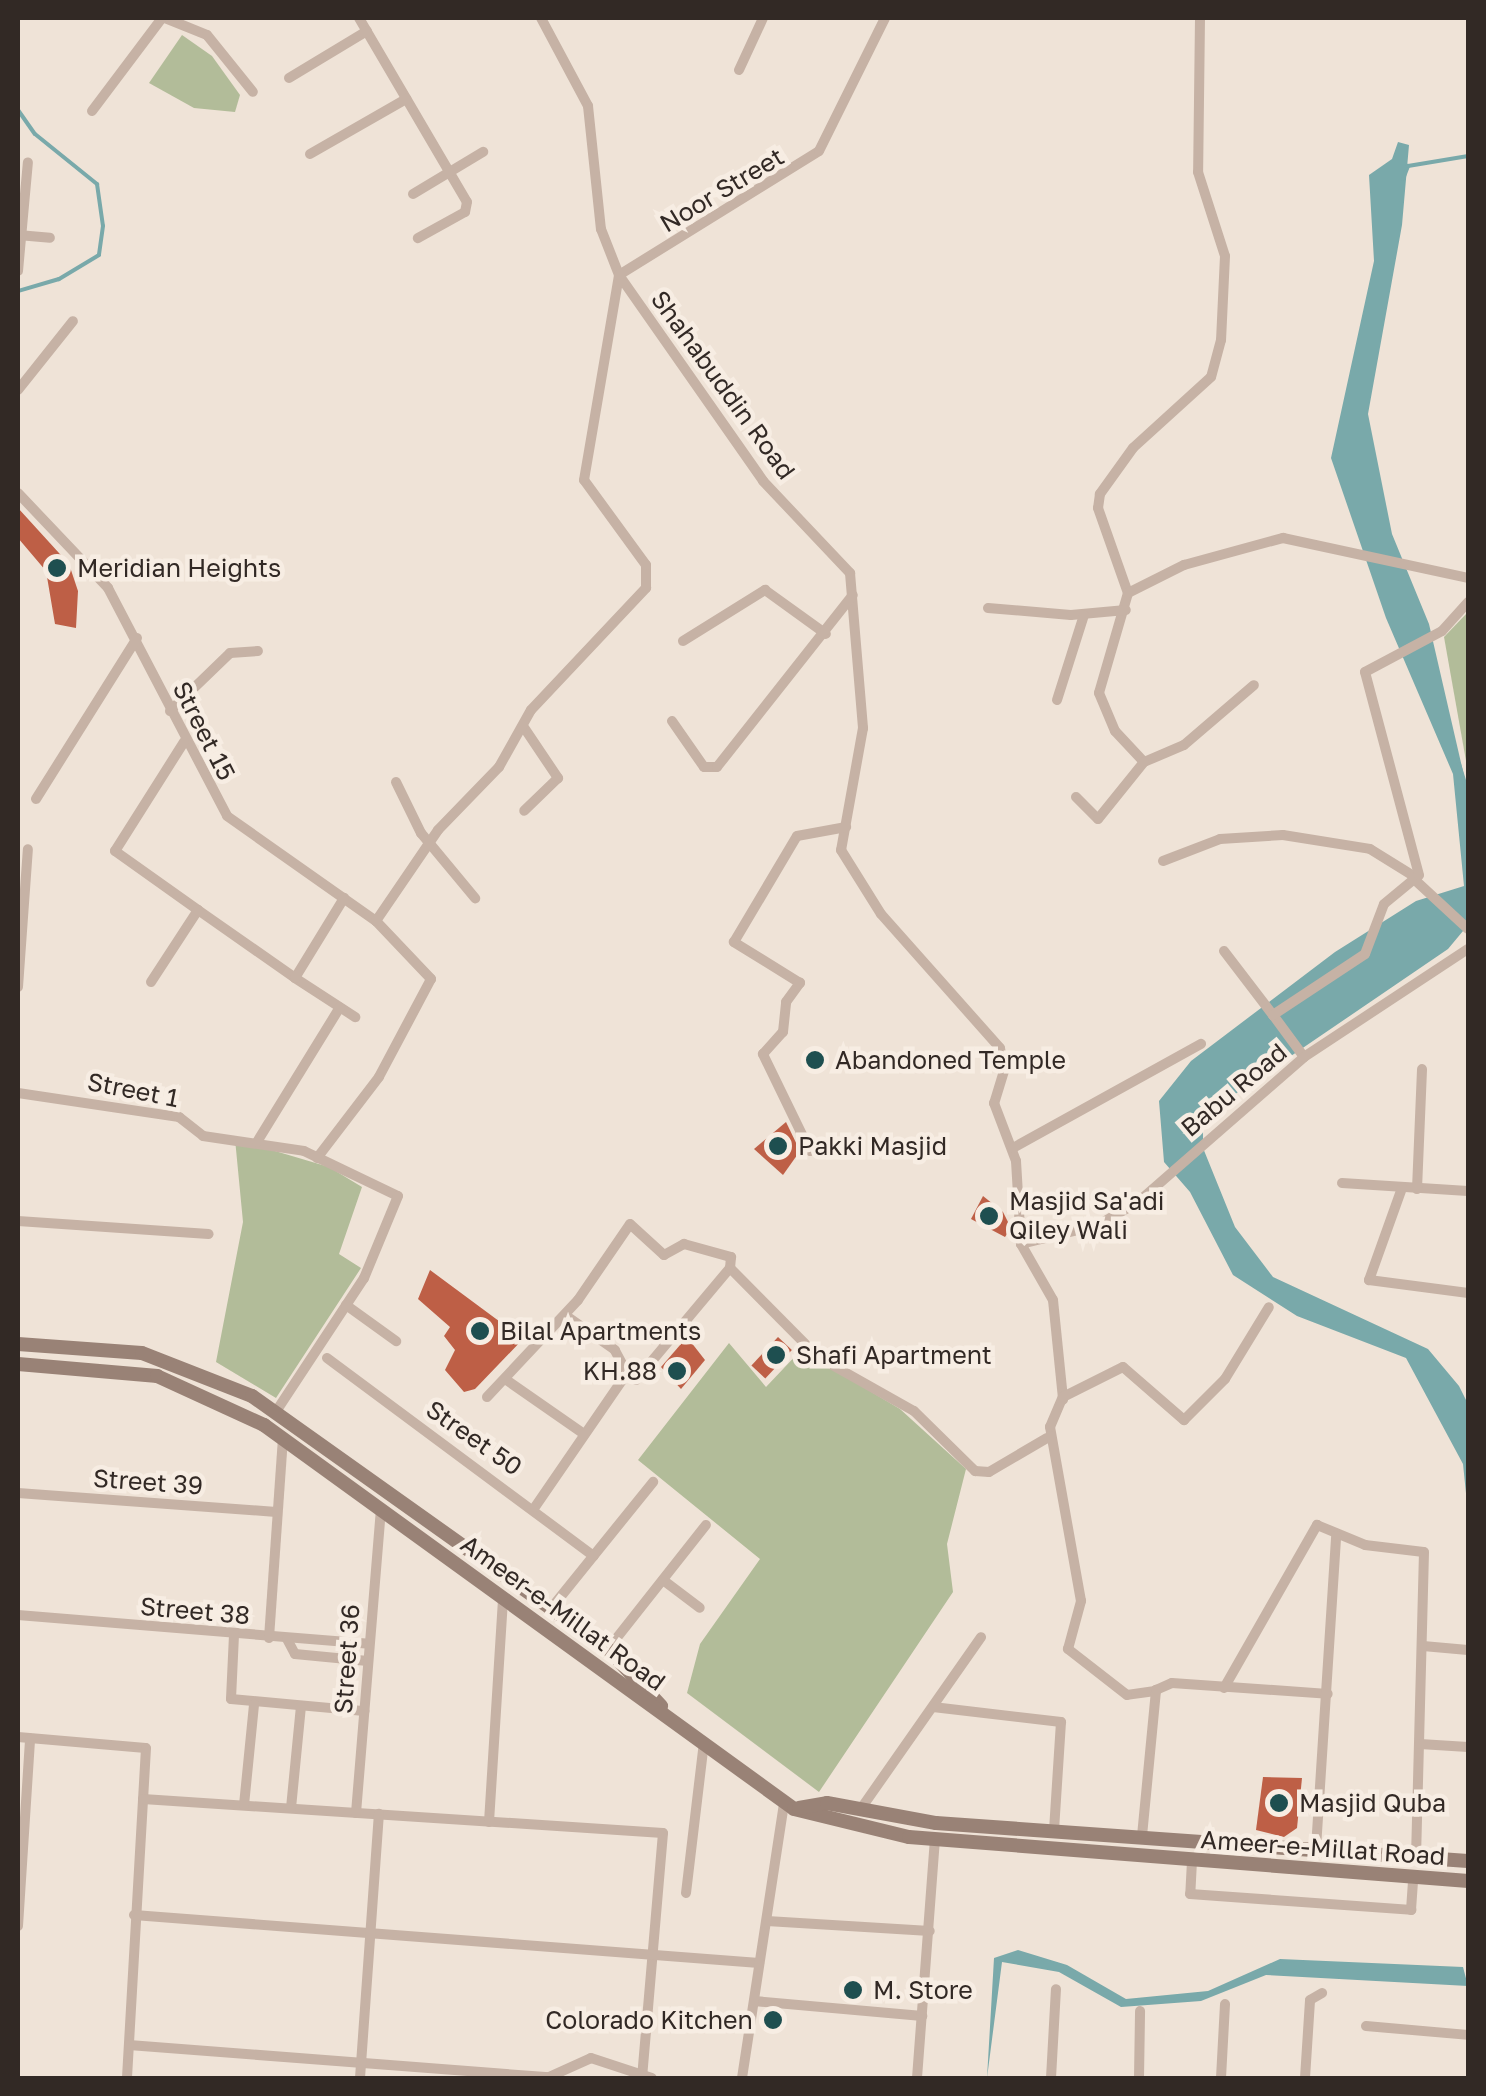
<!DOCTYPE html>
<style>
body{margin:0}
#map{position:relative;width:1486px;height:2096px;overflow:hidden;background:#efe3d7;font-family:"Golos Text",sans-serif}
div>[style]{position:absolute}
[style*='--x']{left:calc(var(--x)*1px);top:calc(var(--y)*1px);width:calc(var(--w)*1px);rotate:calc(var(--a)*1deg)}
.green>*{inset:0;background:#b2bc99}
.water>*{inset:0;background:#79a9aa}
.stream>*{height:4px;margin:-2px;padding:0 2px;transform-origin:2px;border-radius:2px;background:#79a9aa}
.building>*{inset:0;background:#be5f46;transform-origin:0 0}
.minor>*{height:10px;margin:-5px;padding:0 5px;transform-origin:5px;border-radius:5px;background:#c6b2a5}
.secondary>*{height:14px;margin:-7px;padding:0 7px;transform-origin:7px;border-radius:7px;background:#998276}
.dots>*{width:28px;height:28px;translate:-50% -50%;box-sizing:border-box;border:5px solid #f7ede3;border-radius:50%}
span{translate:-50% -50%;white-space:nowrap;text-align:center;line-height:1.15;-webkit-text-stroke:9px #f7ede3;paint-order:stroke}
.street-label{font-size:25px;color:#322925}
.poi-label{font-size:25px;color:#322925}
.left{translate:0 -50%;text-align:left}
.right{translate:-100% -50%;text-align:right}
.frame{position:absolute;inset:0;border:20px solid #322925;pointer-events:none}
</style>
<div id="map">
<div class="green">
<i style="clip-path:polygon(182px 35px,212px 56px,240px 95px,235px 112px,194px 108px,149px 83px)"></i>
<i style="clip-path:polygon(1468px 612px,1468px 772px,1444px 637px)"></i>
<i style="clip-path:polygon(235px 1139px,329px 1167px,362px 1187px,339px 1254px,361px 1268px,276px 1398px,216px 1362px,243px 1222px)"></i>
<i style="clip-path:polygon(729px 1343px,766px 1387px,801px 1350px,900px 1409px,966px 1469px,947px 1544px,953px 1592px,819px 1792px,687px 1693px,700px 1644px,760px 1559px,638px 1460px)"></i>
</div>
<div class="water">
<i style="clip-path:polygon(1398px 142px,1409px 145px,1402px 225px,1368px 414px,1392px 534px,1429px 624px,1468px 793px,1468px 925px,1448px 949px,1225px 1101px,1203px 1125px,1203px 1148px,1235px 1227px,1273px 1277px,1428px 1349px,1459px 1386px,1468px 1404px,1468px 1513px,1463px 1464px,1406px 1358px,1297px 1316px,1233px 1275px,1190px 1192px,1164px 1162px,1159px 1101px,1191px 1061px,1335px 952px,1416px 901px,1464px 886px,1453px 774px,1386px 618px,1331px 458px,1374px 261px,1369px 175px,1392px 159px)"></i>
<i style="clip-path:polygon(1018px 1950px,1067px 1965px,1126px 1999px,1208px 1991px,1280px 1959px,1463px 1967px,1468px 1986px,1266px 1975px,1201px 2001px,1121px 2007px,1059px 1972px,1002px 1962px,987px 2078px,994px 1958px)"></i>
</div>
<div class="stream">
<i style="--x:18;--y:110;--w:29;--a:55"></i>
<i style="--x:35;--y:134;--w:80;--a:38.9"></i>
<i style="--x:97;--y:184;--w:42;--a:81.9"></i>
<i style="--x:103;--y:226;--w:29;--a:98"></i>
<i style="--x:99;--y:255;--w:47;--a:149"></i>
<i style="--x:59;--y:279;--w:43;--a:163.7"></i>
<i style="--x:1403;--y:179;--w:14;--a:-69"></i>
<i style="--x:1408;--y:166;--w:61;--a:-9.5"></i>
<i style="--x:1459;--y:764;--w:30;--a:73"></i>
</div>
<div class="building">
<i style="clip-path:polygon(18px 508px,69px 564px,78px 591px,76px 628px,55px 624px,46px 571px,18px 538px)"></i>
<i style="clip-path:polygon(786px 1122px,800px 1151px,783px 1175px,754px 1149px)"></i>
<i style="clip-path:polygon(983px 1196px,1003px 1212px,1011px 1228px,1005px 1237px,971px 1219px)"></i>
<i style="clip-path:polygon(430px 1270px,523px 1339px,475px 1389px,464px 1392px,445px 1370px,455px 1350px,444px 1336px,450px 1327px,418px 1299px)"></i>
<i style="clip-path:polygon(687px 1337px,705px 1360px,681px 1389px,661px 1367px)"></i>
<i style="left:778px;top:1337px;width:19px;height:39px;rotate:43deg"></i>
<i style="clip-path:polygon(1263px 1777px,1302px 1778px,1297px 1828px,1284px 1837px,1256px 1830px)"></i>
</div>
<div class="minor">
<i style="--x:165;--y:18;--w:45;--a:22"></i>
<i style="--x:207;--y:35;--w:73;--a:51.1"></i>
<i style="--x:359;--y:18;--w:213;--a:59.6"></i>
<i style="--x:467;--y:202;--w:10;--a:101"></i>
<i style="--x:465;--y:212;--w:54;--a:151"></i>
<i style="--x:541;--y:18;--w:100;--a:61.9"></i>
<i style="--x:588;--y:106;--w:124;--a:84"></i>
<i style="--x:601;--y:229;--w:49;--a:68.6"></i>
<i style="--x:619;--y:275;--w:251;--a:55"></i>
<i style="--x:763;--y:481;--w:127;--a:46.6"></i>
<i style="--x:850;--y:573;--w:156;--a:85.2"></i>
<i style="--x:863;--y:728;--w:124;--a:100.2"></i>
<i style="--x:841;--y:850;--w:75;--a:58"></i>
<i style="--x:881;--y:914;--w:179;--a:48.4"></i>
<i style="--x:1000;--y:1048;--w:23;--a:80"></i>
<i style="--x:1004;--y:1071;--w:34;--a:107"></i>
<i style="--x:994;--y:1103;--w:62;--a:69.2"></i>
<i style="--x:1016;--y:1161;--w:83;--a:86.6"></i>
<i style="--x:1021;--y:1244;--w:64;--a:60.3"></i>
<i style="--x:1053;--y:1300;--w:100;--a:84.2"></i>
<i style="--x:1200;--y:18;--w:154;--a:90.7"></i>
<i style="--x:1198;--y:172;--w:88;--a:72.2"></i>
<i style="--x:1225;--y:256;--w:84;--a:92.7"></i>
<i style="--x:1221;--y:340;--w:38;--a:105"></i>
<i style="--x:1211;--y:377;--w:105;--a:137.7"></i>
<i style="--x:1133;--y:448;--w:57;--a:125.7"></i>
<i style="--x:1100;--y:494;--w:14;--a:98"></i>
<i style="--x:1098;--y:508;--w:90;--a:70.6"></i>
<i style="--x:1128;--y:593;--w:104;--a:106.2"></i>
<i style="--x:1099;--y:693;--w:41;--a:67.2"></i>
<i style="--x:1115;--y:731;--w:42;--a:46.9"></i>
<i style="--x:1144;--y:762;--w:43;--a:-23"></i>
<i style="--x:1184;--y:745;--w:92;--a:-40.6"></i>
<i style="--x:739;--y:70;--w:57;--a:-65.2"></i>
<i style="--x:289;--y:78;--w:91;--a:-31.1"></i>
<i style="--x:92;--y:111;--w:116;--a:-53"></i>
<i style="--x:310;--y:154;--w:111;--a:-29.8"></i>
<i style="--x:413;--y:194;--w:82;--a:-31"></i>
<i style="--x:18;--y:235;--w:32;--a:5"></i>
<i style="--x:18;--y:271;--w:109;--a:-84.8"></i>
<i style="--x:18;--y:390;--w:88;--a:-51.4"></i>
<i style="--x:18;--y:493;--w:131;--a:46.5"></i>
<i style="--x:108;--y:588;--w:257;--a:62.4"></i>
<i style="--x:227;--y:816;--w:182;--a:35.2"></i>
<i style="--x:376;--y:921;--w:80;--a:46.5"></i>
<i style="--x:431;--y:979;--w:111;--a:118"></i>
<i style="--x:379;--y:1077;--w:102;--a:127.4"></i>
<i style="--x:1128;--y:593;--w:63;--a:-26.6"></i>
<i style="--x:1184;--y:565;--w:103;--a:-15.3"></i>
<i style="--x:1283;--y:538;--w:189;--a:12.2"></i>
<i style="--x:988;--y:608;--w:83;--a:4.8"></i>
<i style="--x:1071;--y:615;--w:55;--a:-5.2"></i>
<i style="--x:683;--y:641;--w:97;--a:-31.9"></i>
<i style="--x:765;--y:590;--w:75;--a:35.8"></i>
<i style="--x:1057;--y:700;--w:89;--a:-72.4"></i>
<i style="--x:170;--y:711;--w:83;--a:-44"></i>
<i style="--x:230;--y:653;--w:28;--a:-4"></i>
<i style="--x:672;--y:721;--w:56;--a:55.2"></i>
<i style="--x:704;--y:767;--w:13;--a:0"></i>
<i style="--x:717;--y:767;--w:219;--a:-51.7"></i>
<i style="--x:523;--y:726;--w:63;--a:56.1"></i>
<i style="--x:558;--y:778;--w:47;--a:135.9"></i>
<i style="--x:184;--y:742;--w:129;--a:122.3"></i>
<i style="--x:115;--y:851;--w:102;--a:35.4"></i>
<i style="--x:396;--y:782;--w:57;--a:63.9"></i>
<i style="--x:421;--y:833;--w:85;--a:50.3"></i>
<i style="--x:1076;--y:797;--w:31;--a:45"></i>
<i style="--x:1098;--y:819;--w:73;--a:-51.1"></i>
<i style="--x:36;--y:799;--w:190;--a:-57.9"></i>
<i style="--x:1163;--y:861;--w:61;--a:-21.1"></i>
<i style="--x:1220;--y:839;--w:63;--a:-3.6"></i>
<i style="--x:1283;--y:835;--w:88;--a:9.1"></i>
<i style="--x:1370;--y:849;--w:55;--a:31.7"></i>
<i style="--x:1415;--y:880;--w:72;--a:42.8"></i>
<i style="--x:376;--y:921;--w:110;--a:-55.7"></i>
<i style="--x:438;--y:830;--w:88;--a:-45.9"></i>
<i style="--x:499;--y:767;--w:65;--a:-60.7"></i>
<i style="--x:531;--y:710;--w:168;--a:-46.7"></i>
<i style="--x:646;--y:588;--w:23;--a:-90"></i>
<i style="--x:646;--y:565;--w:105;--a:-126.1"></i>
<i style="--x:584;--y:480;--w:208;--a:-80.3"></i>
<i style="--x:619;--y:275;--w:235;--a:-31.8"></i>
<i style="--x:819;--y:151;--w:148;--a:-63.6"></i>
<i style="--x:1224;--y:951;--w:81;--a:52.6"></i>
<i style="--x:295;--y:978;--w:72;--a:33"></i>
<i style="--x:151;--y:982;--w:86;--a:-56.9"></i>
<i style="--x:198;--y:910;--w:118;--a:35"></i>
<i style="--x:295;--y:978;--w:94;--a:-58.5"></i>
<i style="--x:18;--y:987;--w:138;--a:-85.9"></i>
<i style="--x:1304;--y:1057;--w:52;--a:-126.4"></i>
<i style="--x:1273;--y:1015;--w:110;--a:-33.5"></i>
<i style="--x:1365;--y:954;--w:53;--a:-69.2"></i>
<i style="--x:1384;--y:904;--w:45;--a:-39.6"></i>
<i style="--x:1419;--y:875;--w:210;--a:-104.9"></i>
<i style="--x:1365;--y:672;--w:87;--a:-28"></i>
<i style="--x:1442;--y:631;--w:39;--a:-48"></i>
<i style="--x:18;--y:1093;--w:163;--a:8.5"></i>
<i style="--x:179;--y:1117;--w:31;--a:38"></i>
<i style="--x:203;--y:1136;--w:102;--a:8.4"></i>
<i style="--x:304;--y:1151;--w:104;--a:25.6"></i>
<i style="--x:398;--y:1196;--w:89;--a:112.5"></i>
<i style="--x:364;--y:1278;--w:158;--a:123.4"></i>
<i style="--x:257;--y:1142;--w:158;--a:-58.4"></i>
<i style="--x:1013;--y:1148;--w:215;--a:-29"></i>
<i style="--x:810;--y:1151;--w:108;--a:-115.9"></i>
<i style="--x:763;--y:1054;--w:30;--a:-48"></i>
<i style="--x:783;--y:1032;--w:30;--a:-84"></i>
<i style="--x:786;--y:1002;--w:24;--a:-54"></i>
<i style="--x:800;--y:983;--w:78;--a:-148.2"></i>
<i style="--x:734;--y:942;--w:123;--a:-59.3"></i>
<i style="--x:797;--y:836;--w:50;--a:-10.4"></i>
<i style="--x:1342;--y:1183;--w:126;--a:3.6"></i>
<i style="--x:1402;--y:1188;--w:98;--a:109.7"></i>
<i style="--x:1369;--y:1280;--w:100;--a:7.5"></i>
<i style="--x:1417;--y:1189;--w:120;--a:-87.6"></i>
<i style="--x:18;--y:1221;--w:191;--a:3.9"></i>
<i style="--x:1021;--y:1244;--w:79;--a:-13.9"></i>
<i style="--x:1098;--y:1225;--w:46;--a:-29.9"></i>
<i style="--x:1138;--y:1202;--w:220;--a:-41.1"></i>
<i style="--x:1304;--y:1057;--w:196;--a:-33.4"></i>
<i style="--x:346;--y:1305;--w:62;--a:35.8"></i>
<i style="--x:327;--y:1358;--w:332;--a:36.6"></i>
<i style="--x:505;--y:1379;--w:96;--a:34.8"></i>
<i style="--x:636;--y:1380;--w:146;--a:-50"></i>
<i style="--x:487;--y:1397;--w:133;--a:-46.8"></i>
<i style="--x:578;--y:1300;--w:92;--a:-55.6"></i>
<i style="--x:630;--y:1224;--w:46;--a:42.4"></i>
<i style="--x:664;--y:1255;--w:23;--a:-29"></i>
<i style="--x:684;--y:1244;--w:49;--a:15.5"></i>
<i style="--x:731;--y:1257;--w:11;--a:95"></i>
<i style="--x:730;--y:1268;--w:125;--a:45.3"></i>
<i style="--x:818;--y:1357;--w:110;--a:29.4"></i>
<i style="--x:914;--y:1411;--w:86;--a:44.5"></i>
<i style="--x:975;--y:1471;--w:14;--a:4"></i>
<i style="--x:989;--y:1472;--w:67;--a:-30.4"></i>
<i style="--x:18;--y:1493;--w:259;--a:4.2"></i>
<i style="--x:535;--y:1507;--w:163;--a:-55.5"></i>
<i style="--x:627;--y:1373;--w:26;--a:-118"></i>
<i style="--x:615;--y:1350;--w:61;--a:-145"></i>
<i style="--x:663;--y:1580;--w:46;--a:37.1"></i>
<i style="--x:549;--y:1611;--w:166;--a:-51.1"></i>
<i style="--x:18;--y:1615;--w:352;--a:4.7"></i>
<i style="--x:234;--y:1635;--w:64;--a:92.7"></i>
<i style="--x:231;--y:1699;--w:134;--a:5.2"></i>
<i style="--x:269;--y:1638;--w:201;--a:-86"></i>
<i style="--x:287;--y:1639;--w:17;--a:62"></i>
<i style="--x:295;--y:1654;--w:73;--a:5.5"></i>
<i style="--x:1423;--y:1646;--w:45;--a:5.1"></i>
<i style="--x:608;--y:1649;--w:158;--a:-51.7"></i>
<i style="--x:1224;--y:1688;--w:188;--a:-60.3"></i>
<i style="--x:1317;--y:1525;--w:52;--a:22.6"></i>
<i style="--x:1365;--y:1545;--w:59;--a:6.8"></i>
<i style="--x:1424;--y:1552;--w:303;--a:91.5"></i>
<i style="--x:1155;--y:1691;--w:28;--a:172"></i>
<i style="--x:1127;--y:1695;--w:75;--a:-142.1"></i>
<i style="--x:1068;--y:1649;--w:50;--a:-74.8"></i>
<i style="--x:1081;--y:1601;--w:177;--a:-100.1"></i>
<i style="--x:1050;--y:1427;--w:33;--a:-67"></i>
<i style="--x:1063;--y:1397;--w:67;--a:-26.6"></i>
<i style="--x:1123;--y:1367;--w:81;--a:41"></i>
<i style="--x:1184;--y:1420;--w:58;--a:-45"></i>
<i style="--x:1225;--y:1379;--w:84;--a:-58.6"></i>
<i style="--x:933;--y:1707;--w:129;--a:6.7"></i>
<i style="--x:1061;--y:1722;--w:107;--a:93.7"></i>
<i style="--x:18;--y:1737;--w:128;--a:4.9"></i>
<i style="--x:146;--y:1748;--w:331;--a:93.3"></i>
<i style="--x:1420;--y:1744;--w:48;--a:3.6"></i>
<i style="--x:143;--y:1799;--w:521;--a:3.74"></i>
<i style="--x:663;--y:1833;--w:246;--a:94.9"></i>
<i style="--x:244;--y:1805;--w:101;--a:-84.3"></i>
<i style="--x:291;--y:1808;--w:102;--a:-84.4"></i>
<i style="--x:860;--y:1810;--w:211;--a:-55"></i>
<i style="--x:356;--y:1813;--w:305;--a:-85.3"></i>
<i style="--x:489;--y:1822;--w:224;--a:-86.4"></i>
<i style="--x:1142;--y:1836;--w:147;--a:-84.5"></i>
<i style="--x:1156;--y:1690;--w:17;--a:-24"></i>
<i style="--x:1172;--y:1683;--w:156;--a:4"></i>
<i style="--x:1316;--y:1848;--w:313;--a:-86.3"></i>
<i style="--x:1192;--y:1861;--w:33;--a:93"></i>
<i style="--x:1190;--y:1894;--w:222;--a:4.1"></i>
<i style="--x:1411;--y:1910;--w:32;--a:-86"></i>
<i style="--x:686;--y:1893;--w:152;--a:-83.2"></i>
<i style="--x:134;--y:1915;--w:627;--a:4.39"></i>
<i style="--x:767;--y:1921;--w:163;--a:3.5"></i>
<i style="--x:18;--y:1926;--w:188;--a:-86.3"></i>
<i style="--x:754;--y:2001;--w:169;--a:5.1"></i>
<i style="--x:1366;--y:2026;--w:102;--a:5"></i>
<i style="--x:129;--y:2045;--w:421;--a:4.4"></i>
<i style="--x:549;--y:2077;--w:46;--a:-24.3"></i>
<i style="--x:591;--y:2058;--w:64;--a:18.2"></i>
<i style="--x:360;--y:2078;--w:265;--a:-85.9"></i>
<i style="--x:742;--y:2078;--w:277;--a:-81.3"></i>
<i style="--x:917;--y:2078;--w:240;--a:-85.7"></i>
<i style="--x:1051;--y:2078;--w:89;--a:-86.8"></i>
<i style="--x:1139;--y:2078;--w:67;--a:-89.1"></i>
<i style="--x:1221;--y:2078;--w:74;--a:-86.9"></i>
<i style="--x:1305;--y:2078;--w:78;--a:-86.3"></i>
<i style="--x:1310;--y:2000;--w:14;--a:-30"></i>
</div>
<div class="secondary">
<i style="--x:18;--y:1344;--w:124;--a:4.2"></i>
<i style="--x:142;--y:1353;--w:118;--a:21.4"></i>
<i style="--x:252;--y:1396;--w:437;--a:35.4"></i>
<i style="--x:608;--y:1649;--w:78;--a:47.1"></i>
<i style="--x:18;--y:1364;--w:140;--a:4.9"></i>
<i style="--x:157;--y:1376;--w:118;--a:24.6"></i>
<i style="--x:264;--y:1425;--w:654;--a:35.92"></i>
<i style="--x:794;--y:1809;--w:118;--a:13.7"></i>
<i style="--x:909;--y:1837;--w:561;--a:4.5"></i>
<i style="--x:799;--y:1808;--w:28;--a:-10"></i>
<i style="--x:827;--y:1803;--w:111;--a:10.4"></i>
<i style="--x:936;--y:1823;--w:533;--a:4.09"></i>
</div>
<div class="dots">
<i style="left:57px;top:568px;background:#1e4f50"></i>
<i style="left:815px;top:1060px;background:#1e4f50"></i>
<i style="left:778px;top:1146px;background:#1e4f50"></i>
<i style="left:989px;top:1216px;background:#1e4f50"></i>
<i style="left:480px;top:1331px;background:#1e4f50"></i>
<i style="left:776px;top:1355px;background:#1e4f50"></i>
<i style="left:677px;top:1371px;background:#1e4f50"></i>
<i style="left:1279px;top:1803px;background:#1e4f50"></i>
<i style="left:853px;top:1990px;background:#1e4f50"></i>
<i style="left:773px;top:2020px;background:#1e4f50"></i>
</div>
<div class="street-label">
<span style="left:722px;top:190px;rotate:-31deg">Noor Street</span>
<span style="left:723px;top:385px;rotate:54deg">Shahabuddin Road</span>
<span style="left:204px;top:731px;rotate:63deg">Street 15</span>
<span style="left:133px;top:1090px;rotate:11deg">Street 1</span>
<span style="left:1234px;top:1090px;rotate:-40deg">Babu Road</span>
<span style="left:474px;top:1438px;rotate:35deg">Street 50</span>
<span style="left:148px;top:1482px;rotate:4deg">Street 39</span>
<span style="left:195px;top:1611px;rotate:5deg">Street 38</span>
<span style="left:563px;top:1613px;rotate:36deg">Ameer-e-Millat Road</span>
<span style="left:347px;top:1659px;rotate:-86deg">Street 36</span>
<span style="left:1323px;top:1848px;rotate:4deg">Ameer-e-Millat Road</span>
</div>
<div class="poi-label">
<span class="left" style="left:77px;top:568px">Meridian Heights</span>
<span class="left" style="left:835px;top:1060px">Abandoned Temple</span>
<span class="left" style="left:798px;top:1146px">Pakki Masjid</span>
<span class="left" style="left:1009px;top:1216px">Masjid Sa'adi<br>Qiley Wali</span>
<span class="left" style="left:500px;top:1331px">Bilal Apartments</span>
<span class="left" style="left:796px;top:1355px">Shafi Apartment</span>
<span class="right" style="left:657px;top:1371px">KH.88</span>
<span class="left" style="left:1299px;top:1803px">Masjid Quba</span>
<span class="left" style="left:873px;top:1990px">M. Store</span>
<span class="right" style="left:753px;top:2020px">Colorado Kitchen</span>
</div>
<div class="frame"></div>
</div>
